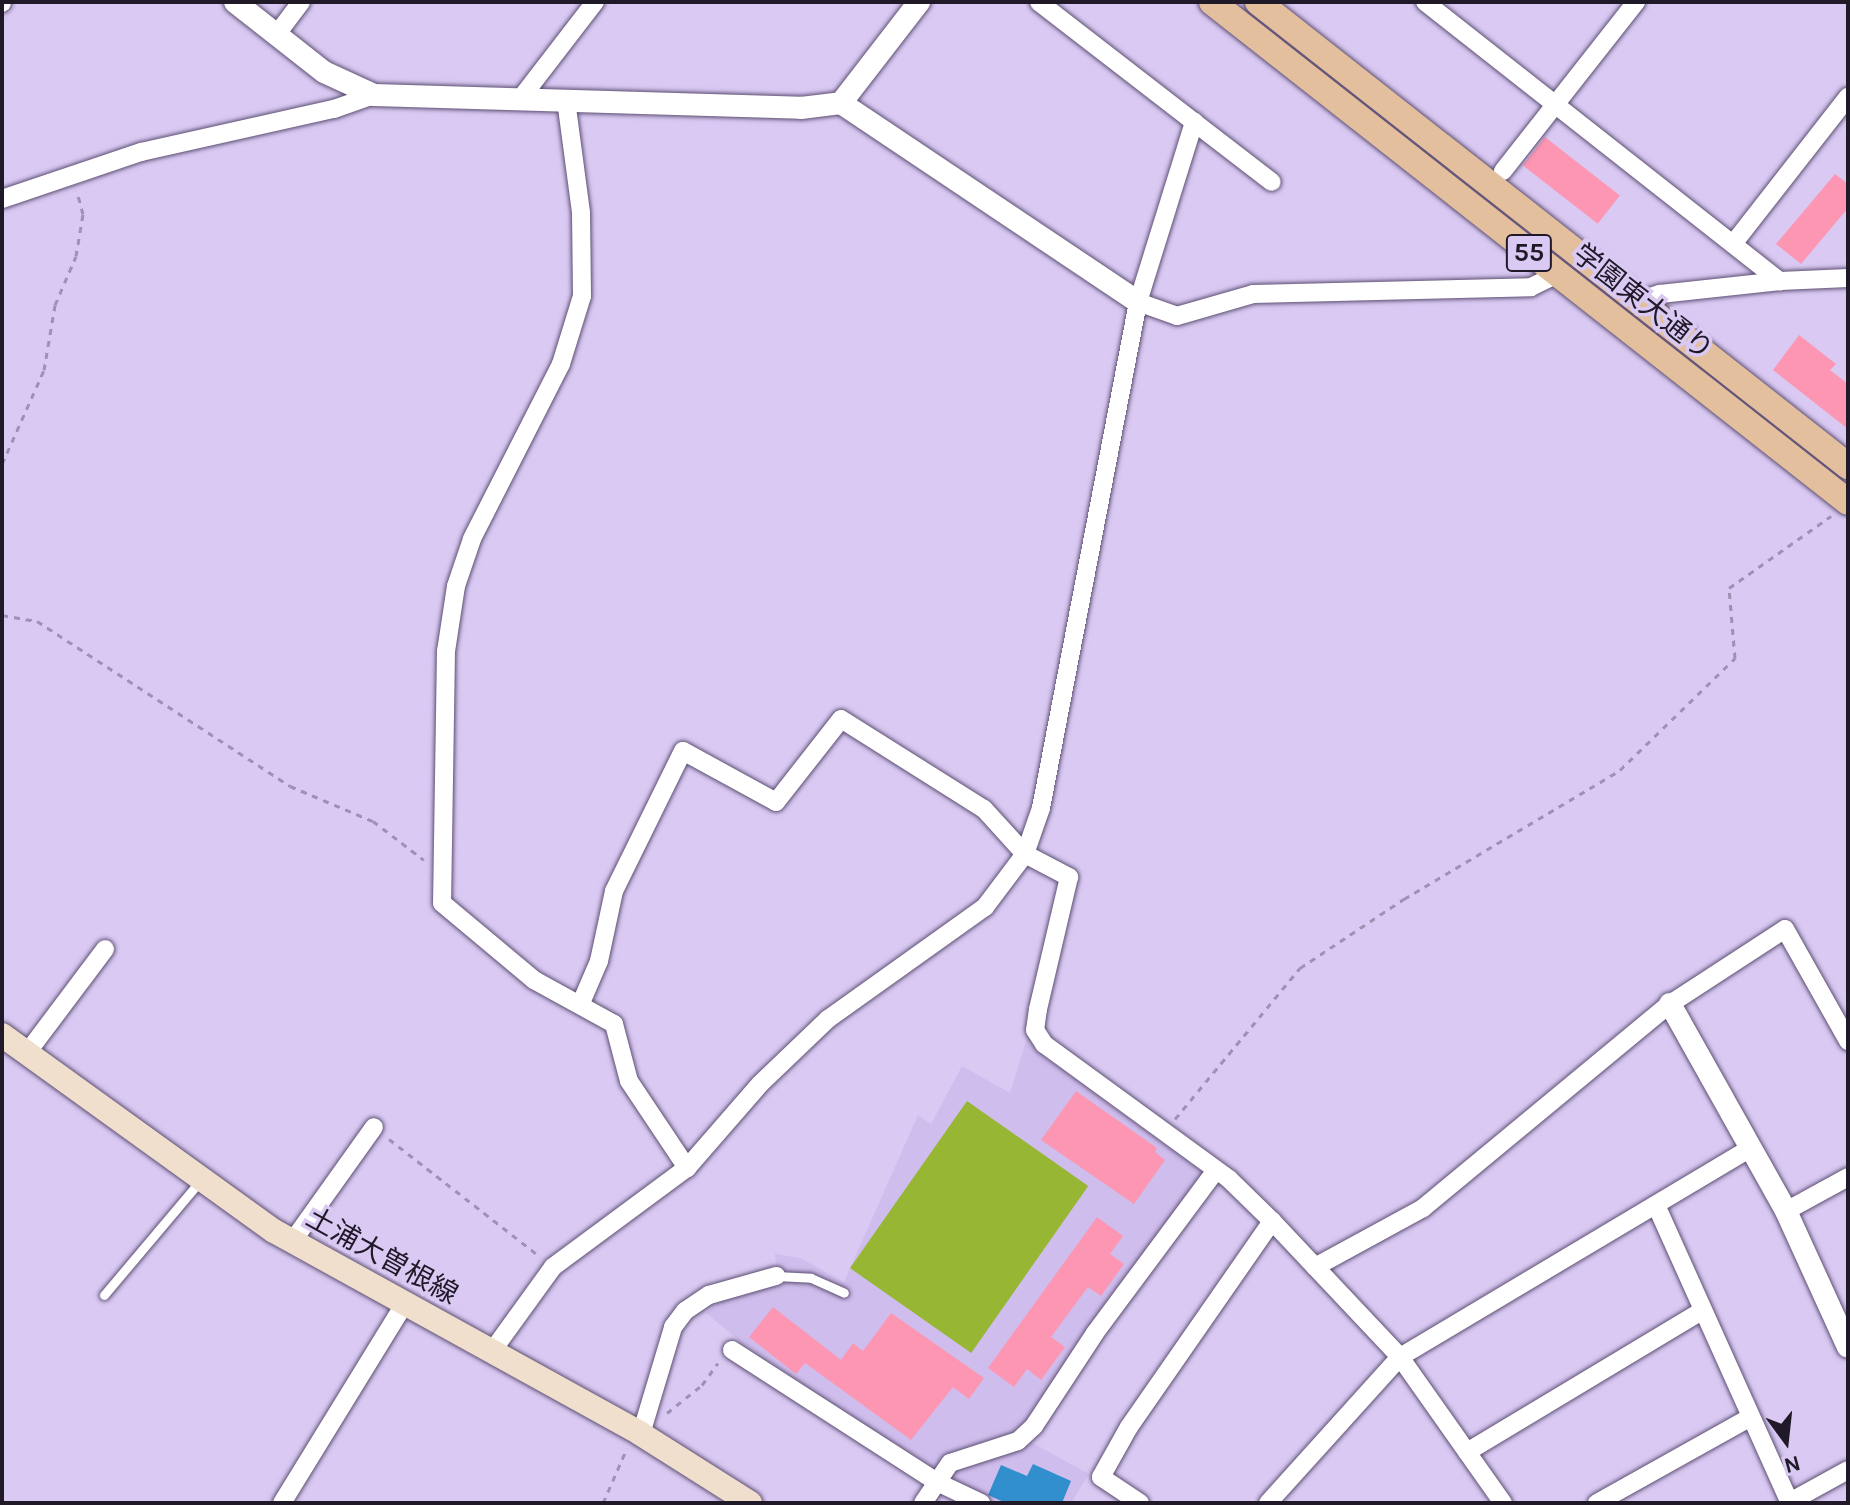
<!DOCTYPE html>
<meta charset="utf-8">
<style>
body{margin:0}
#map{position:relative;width:1850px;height:1505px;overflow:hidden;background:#d9c9f3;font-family:Karla,"Noto Sans JP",sans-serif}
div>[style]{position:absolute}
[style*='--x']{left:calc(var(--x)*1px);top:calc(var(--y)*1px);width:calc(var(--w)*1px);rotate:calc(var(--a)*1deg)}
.built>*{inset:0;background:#cfbded}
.green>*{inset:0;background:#97b734;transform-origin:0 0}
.water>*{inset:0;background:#318fcd}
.building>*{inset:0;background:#fd96b3;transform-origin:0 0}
.path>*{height:3px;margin-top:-1.5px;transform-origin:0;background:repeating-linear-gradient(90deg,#9e91b3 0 6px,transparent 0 12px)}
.roads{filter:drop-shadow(0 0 2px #5d4f72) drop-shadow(0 0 2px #5d4f72)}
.service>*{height:9px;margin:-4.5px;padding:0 4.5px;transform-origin:4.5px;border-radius:4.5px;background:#fff}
.minor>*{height:18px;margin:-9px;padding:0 9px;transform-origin:9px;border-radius:9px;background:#fff}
.tertiary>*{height:22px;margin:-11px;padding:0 11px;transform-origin:11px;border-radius:11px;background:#fff}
.secondary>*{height:24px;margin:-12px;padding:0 12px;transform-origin:12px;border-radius:12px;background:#f1dfce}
.primary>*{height:26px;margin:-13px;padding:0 13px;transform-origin:13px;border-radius:13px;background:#e3bf9e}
span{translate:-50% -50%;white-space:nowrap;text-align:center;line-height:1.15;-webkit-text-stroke:7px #d9c9f3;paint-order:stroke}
.shield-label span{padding:2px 6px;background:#d9c9f3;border:2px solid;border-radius:6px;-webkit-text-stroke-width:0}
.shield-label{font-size:26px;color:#1f1928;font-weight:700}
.street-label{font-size:28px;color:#1f1928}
.frame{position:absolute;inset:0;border:4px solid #1f1928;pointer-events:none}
.north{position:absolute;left:1746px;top:1401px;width:80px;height:80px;-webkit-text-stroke:6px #d9c9f3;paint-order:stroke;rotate:165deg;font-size:22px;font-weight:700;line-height:32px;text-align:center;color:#1f1928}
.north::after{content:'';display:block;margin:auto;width:28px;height:36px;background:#1f1928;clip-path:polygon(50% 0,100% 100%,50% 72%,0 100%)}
</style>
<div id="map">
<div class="built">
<i style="clip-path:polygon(1027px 1038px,1044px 1057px,1203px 1173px,1018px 1435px,1089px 1474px,1071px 1503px,992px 1503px,931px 1473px,742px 1343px,706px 1313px,728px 1296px,778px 1286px,775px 1254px,800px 1258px,844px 1282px,918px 1115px,931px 1124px,962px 1066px,1010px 1093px)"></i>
</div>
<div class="green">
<i style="left:967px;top:1101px;width:148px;height:204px;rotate:35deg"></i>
</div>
<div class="water">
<i style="clip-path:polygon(1033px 1464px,1071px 1481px,1062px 1503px,1006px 1503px,988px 1495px,1001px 1465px,1027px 1476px)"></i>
</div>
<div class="building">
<i style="left:1545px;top:137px;width:95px;height:36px;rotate:38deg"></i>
<i style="clip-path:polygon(1835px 174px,1848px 184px,1848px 208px,1801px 264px,1776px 244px)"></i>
<i style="clip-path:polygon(1799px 335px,1836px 364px,1830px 370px,1848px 384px,1848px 429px,1773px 370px)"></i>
<i style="clip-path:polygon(1076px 1091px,1157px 1148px,1155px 1152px,1165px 1160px,1134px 1204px,1041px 1140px)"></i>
<i style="clip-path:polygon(1097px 1217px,1123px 1236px,1110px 1254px,1124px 1264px,1101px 1296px,1088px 1287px,1051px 1337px,1065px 1347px,1041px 1380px,1027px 1369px,1014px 1387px,988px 1368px)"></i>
<i style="clip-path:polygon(773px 1307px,841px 1360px,853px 1343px,863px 1351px,891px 1313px,984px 1378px,969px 1399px,953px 1387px,911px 1440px,805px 1363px,796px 1374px,749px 1337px)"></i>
</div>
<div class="path">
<i style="--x:2;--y:464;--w:103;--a:-65.9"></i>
<i style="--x:44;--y:370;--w:66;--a:-80.4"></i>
<i style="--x:55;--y:305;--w:53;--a:-66.8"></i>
<i style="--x:76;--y:256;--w:43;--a:-80.5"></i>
<i style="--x:83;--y:214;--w:24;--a:-105"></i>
<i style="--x:2;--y:615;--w:36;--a:10"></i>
<i style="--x:37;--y:621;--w:302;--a:33.1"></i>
<i style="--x:290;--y:786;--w:90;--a:22.9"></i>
<i style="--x:373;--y:821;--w:64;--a:37.4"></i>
<i style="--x:1175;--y:1119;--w:196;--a:-50.4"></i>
<i style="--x:1300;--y:968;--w:125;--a:-33.6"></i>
<i style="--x:1404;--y:899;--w:252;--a:-30.8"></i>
<i style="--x:1620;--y:770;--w:161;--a:-44.2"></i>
<i style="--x:1735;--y:658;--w:70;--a:-94.9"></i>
<i style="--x:1729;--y:588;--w:125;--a:-35.2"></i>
<i style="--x:389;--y:1139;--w:189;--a:37.9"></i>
<i style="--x:667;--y:1413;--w:45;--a:-38.7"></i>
<i style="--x:702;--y:1385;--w:27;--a:-54"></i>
<i style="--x:603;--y:1503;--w:60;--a:-66.4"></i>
</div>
<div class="roads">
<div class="service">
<i style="--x:776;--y:1276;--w:35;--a:3"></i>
<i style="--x:811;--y:1278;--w:36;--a:24"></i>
<i style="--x:104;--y:1295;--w:149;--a:-49.9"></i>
</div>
<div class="minor">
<i style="--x:1425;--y:2;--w:452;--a:38.2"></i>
<i style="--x:2;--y:3;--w:1;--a:-90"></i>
<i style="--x:277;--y:34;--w:40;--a:-53"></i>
<i style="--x:521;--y:98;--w:121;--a:-52.4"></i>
<i style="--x:566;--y:100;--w:114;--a:82.4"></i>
<i style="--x:581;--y:213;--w:83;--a:89.3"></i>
<i style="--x:582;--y:296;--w:71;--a:107.2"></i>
<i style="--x:561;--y:364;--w:196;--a:117"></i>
<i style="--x:472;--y:539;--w:50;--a:108.8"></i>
<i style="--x:456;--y:586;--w:66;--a:98.7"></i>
<i style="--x:446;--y:651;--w:252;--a:90.9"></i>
<i style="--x:442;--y:903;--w:120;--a:39.9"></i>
<i style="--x:534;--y:980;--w:91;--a:28.8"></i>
<i style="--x:614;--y:1024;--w:59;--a:75.3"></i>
<i style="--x:629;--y:1081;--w:105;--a:56.3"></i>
<i style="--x:1194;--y:122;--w:98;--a:37.6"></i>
<i style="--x:1503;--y:171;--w:215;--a:-51.8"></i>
<i style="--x:2;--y:199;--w:147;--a:-18.7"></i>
<i style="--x:141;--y:152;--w:198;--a:-12.6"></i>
<i style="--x:334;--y:109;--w:42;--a:-19.3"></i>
<i style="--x:1733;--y:244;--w:187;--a:-52"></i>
<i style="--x:1638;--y:301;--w:23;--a:-18"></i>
<i style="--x:1660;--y:294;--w:121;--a:-6.2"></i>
<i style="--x:1780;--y:281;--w:68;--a:-2.5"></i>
<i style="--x:1138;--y:302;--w:41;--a:19.7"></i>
<i style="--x:1177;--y:316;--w:79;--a:-16.1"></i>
<i style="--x:1253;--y:294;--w:278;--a:-1.4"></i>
<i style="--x:1531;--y:287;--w:28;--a:-26"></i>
<i style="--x:581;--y:1003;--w:46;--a:-66.8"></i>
<i style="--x:599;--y:961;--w:72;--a:-77.9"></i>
<i style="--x:614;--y:891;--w:156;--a:-63.8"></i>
<i style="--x:683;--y:751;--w:106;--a:28.7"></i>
<i style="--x:776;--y:802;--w:105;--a:-51.9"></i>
<i style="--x:841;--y:719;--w:169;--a:32.2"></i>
<i style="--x:984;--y:809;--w:61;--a:47.7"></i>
<i style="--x:1025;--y:854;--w:50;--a:27.6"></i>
<i style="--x:1069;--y:877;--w:136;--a:103.2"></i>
<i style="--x:1038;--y:1009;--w:21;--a:98"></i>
<i style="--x:1035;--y:1030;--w:17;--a:57"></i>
<i style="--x:1044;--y:1044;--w:229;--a:36.1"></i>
<i style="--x:1229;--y:1179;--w:60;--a:44.3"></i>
<i style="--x:1272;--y:1221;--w:187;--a:46.7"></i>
<i style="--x:1400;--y:1357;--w:179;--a:54.8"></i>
<i style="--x:27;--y:1053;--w:130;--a:-53.1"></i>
<i style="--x:1656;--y:1205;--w:327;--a:65.8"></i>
<i style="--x:1786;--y:1211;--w:71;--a:-28.7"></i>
<i style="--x:292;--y:1242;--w:141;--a:-54.5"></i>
<i style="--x:1315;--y:1267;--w:123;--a:-28.6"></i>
<i style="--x:1423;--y:1208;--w:320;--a:-39.6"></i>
<i style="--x:1670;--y:1004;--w:137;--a:-33.1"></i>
<i style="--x:1785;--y:929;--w:129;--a:60.6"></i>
<i style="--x:493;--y:1350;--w:102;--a:-54.1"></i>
<i style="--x:553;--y:1267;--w:167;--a:-36.5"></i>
<i style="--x:687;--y:1168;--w:111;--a:-49"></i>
<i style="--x:760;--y:1084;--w:94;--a:-43.7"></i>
<i style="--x:828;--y:1019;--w:193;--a:-35.5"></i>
<i style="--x:985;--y:907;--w:66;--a:-53"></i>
<i style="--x:1025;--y:854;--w:49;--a:-70.8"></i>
<i style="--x:1041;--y:808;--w:515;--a:-79.15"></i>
<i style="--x:1138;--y:302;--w:189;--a:-72.7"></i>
<i style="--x:1194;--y:122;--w:196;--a:-142.3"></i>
<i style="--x:732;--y:1350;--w:244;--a:32.8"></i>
<i style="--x:937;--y:1482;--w:49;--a:25.5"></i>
<i style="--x:641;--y:1434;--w:112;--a:-73.3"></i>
<i style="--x:673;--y:1327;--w:20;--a:-53"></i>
<i style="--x:685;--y:1311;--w:29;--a:-34"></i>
<i style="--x:709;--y:1295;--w:70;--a:-15.8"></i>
<i style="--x:1467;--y:1452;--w:275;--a:-31"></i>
<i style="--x:282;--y:1503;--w:233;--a:-58.4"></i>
<i style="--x:923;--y:1503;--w:48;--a:-56"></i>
<i style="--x:950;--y:1463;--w:71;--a:-17.9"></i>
<i style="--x:1018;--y:1441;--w:22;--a:-43"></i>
<i style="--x:1034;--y:1426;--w:111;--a:-56.7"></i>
<i style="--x:1095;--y:1333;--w:203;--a:-53.4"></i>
<i style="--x:1140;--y:1503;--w:47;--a:-146.3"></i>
<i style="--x:1101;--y:1477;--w:57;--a:-60.8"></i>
<i style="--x:1129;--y:1427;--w:251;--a:-55.2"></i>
<i style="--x:1268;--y:1503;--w:197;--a:-47.9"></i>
<i style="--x:1400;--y:1357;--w:408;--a:-30.8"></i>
<i style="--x:1597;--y:1503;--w:176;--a:-29.2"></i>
<i style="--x:1788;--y:1503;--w:68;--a:-28.8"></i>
</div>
<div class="tertiary">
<i style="--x:235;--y:2;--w:113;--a:38.2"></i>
<i style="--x:324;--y:72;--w:55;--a:24.7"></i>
<i style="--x:374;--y:95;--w:427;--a:1.7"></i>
<i style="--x:801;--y:108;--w:40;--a:-7.1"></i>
<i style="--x:841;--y:103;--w:358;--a:33.8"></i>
<i style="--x:841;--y:103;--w:128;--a:-52.3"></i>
<i style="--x:1670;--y:1004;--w:237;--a:60.7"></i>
<i style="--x:1786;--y:1211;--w:149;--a:65.5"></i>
</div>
<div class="secondary">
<i style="--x:2;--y:1035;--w:335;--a:35.8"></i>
<i style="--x:274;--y:1231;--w:419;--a:28.9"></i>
<i style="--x:641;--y:1434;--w:129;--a:32.3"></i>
</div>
<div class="primary">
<i style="--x:1212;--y:2;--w:809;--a:38.17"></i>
<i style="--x:1258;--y:2;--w:751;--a:38.18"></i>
</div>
</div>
<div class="shield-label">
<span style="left:1529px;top:253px">55</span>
</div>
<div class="street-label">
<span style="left:1643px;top:302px;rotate:38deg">学園東大通り</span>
<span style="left:382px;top:1256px;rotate:29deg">土浦大曽根線</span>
</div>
<div class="frame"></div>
<div class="north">N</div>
</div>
